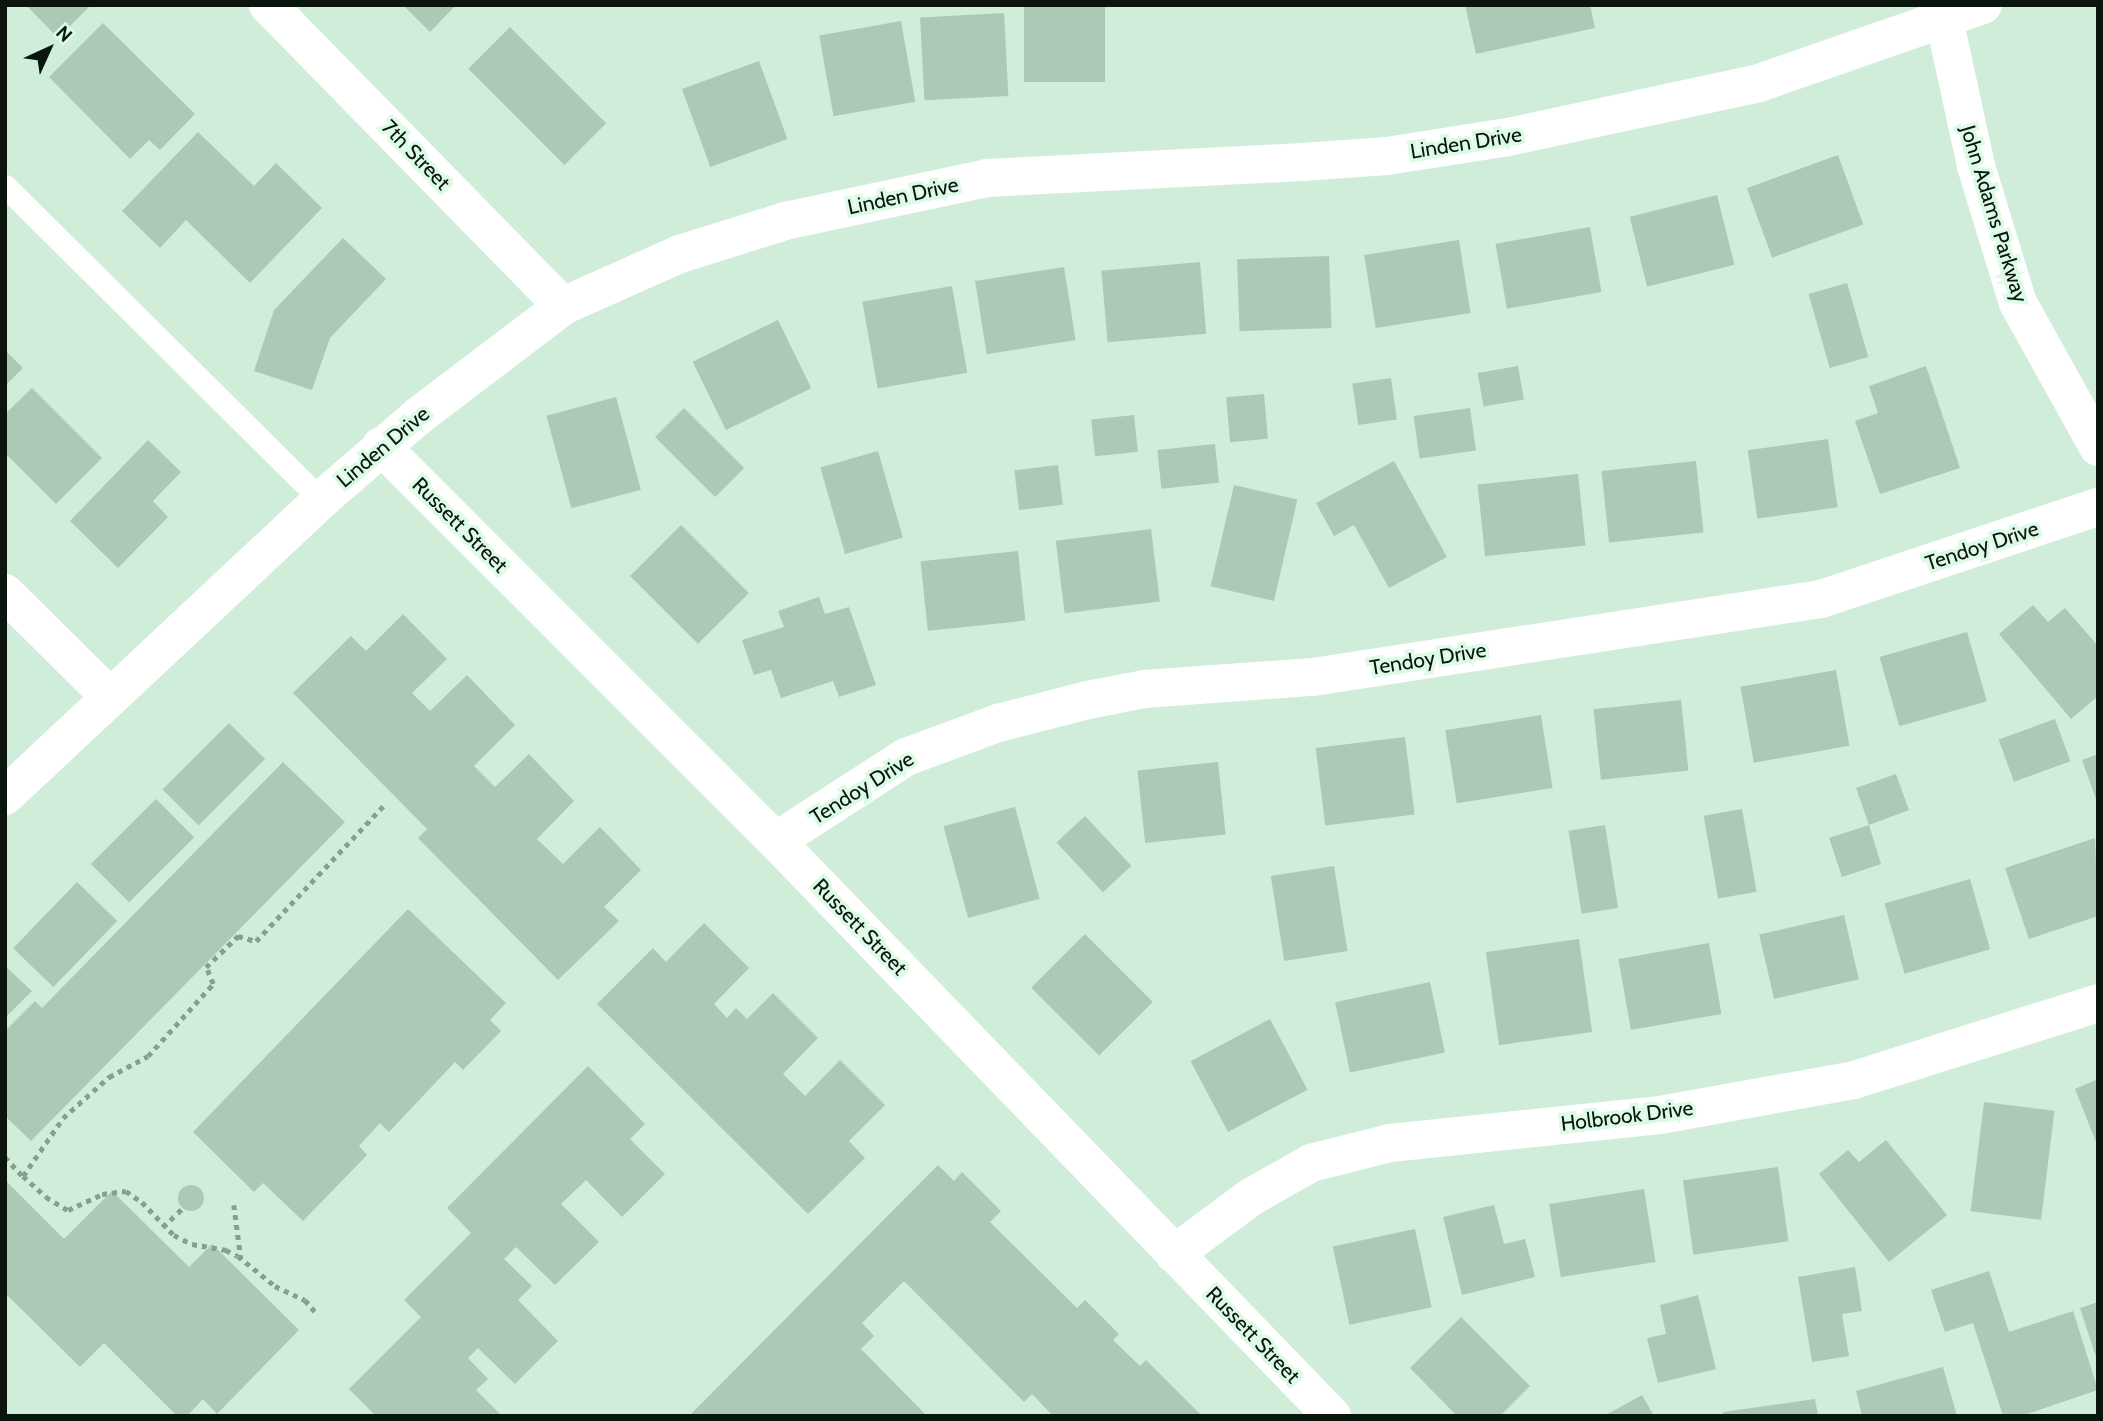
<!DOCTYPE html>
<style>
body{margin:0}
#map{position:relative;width:2103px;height:1421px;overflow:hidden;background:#cfedd8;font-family:Cabin,sans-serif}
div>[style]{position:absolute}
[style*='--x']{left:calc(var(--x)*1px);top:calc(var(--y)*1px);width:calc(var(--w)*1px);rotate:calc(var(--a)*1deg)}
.building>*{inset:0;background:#acc9b5;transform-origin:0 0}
.round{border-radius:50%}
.path>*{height:4.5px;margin-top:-2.25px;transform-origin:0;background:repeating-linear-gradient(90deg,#889f8f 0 5px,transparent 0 10px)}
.lane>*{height:23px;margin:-11.5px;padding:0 11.5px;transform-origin:11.5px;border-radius:11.5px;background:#fff}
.street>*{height:38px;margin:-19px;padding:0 19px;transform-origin:19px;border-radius:19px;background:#fff}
.secondary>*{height:38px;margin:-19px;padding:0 19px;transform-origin:19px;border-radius:19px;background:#fff}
span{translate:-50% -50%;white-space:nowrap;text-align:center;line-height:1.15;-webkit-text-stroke:7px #dcfae5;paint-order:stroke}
.street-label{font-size:21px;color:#0a150e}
.frame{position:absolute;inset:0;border:7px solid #0a150e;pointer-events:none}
.north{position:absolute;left:14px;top:14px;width:70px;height:70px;-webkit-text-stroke:5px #dcfae5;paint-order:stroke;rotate:45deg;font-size:19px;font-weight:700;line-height:28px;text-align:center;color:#0a150e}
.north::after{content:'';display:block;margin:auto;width:24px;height:32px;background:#0a150e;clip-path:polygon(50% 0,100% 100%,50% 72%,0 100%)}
</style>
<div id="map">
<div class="building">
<i style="clip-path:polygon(26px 5px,91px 5px,58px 38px)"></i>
<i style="clip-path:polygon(403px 5px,456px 5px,430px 32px)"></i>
<i style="left:1024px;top:5px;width:81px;height:77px"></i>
<i style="clip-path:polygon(1465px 5px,1590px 5px,1595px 28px,1476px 54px)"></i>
<i style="left:1004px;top:13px;width:83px;height:84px;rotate:87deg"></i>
<i style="left:901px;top:21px;width:82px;height:83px;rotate:80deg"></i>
<i style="clip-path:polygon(103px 23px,195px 114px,160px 150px,149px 140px,130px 159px,49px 77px)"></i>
<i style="left:510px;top:27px;width:136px;height:59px;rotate:45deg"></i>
<i style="left:759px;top:61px;width:83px;height:82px;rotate:70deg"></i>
<i style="clip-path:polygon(198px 132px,254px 186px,276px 163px,322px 208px,250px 283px,186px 220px,160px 248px,122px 211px)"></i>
<i style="left:1838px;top:155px;width:74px;height:97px;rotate:70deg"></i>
<i style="left:1717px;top:195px;width:72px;height:90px;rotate:76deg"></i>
<i style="left:1590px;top:227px;width:66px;height:96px;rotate:80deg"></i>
<i style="clip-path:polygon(343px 238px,386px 279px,330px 338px,312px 390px,254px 371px,274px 310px)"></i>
<i style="left:1459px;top:240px;width:74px;height:96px;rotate:81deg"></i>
<i style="left:1329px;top:256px;width:72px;height:92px;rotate:88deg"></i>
<i style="left:1200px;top:262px;width:72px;height:99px;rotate:85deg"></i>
<i style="left:1064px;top:267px;width:74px;height:90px;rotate:81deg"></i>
<i style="left:1847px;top:283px;width:77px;height:40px;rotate:74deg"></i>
<i style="left:952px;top:286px;width:88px;height:91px;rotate:80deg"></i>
<i style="left:778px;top:320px;width:76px;height:95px;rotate:64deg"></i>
<i style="clip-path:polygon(5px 350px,23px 368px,5px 386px)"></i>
<i style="left:1518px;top:366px;width:34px;height:41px;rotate:80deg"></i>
<i style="clip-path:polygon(1926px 366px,1960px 468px,1880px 494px,1855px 421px,1878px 413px,1869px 386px)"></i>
<i style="left:1391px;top:378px;width:42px;height:39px;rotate:82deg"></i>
<i style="clip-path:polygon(32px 388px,102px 458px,56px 504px,5px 453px,5px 414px)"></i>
<i style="left:1264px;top:394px;width:45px;height:38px;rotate:85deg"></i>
<i style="left:616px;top:397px;width:96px;height:72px;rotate:75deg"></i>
<i style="left:684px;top:408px;width:85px;height:41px;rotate:45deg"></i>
<i style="left:1470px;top:408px;width:43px;height:57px;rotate:82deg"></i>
<i style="left:1134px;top:415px;width:37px;height:43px;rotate:84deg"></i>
<i style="left:1828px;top:439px;width:69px;height:81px;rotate:82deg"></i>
<i style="clip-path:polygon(148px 440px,181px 472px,153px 501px,168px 517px,118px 568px,70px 521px)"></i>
<i style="left:1215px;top:444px;width:39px;height:58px;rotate:84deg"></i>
<i style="left:878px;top:451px;width:90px;height:60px;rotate:74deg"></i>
<i style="clip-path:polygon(1394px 461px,1447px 557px,1389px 588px,1354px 525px,1334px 536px,1316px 503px)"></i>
<i style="left:1696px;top:461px;width:72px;height:95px;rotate:84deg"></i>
<i style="left:1058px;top:465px;width:40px;height:44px;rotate:83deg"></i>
<i style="left:1578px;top:474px;width:72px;height:101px;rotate:84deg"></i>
<i style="left:1234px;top:485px;width:65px;height:104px;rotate:13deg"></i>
<i style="left:681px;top:525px;width:96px;height:72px;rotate:45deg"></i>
<i style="left:1151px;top:529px;width:73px;height:96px;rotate:83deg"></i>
<i style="left:1018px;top:551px;width:70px;height:98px;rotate:84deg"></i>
<i style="clip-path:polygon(819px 597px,825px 614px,849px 607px,876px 685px,839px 697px,833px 681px,781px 698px,771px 670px,754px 675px,742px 640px,784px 627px,778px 611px)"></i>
<i style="clip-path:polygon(2033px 605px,2048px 622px,2065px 608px,2098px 646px,2098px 696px,2071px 719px,1999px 634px)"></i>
<i style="clip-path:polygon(403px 614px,447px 659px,412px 693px,430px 711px,467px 675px,515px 725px,474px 766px,495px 787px,529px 754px,574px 801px,537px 839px,563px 864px,600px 827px,641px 870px,604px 907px,619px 921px,558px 980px,418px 838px,427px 829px,293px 693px,351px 636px,366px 651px)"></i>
<i style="left:1967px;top:632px;width:72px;height:91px;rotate:74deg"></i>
<i style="left:1836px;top:670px;width:77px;height:97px;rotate:80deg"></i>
<i style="left:1681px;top:700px;width:71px;height:88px;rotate:84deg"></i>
<i style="left:1541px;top:715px;width:74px;height:97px;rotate:81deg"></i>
<i style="left:2055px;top:719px;width:45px;height:60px;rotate:70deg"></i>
<i style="left:229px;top:723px;width:51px;height:94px;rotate:45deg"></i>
<i style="left:1405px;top:737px;width:78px;height:90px;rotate:83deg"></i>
<i style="clip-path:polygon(2098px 754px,2098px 802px,2097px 802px,2082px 760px)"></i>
<i style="clip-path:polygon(283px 762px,345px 822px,31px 1141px,5px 1116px,5px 1031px,35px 1001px,42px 1008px)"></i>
<i style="left:1218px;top:762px;width:73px;height:81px;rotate:84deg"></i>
<i style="clip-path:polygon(1896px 774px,1909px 810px,1869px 825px,1881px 864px,1842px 877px,1829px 838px,1869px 825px,1856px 788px)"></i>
<i style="left:156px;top:799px;width:54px;height:92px;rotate:45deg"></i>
<i style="left:1015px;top:807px;width:95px;height:74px;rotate:75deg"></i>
<i style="left:1742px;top:809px;width:84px;height:39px;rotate:80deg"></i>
<i style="left:1085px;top:816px;width:68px;height:39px;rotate:47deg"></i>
<i style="left:1605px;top:825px;width:84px;height:37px;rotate:81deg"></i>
<i style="clip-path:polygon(2095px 838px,2098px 916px,2029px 939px,2005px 868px)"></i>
<i style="left:1334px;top:866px;width:86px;height:64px;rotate:81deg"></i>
<i style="left:1970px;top:879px;width:73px;height:89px;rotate:74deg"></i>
<i style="left:77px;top:882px;width:56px;height:92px;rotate:44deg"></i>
<i style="clip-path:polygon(408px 909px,506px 1003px,490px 1020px,501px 1031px,463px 1070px,455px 1062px,389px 1132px,380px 1123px,359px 1146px,367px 1155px,303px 1221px,263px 1183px,254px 1192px,193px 1132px)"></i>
<i style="left:1844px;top:915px;width:66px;height:87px;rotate:77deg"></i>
<i style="clip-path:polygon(704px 923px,749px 968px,714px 1004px,727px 1018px,736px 1008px,747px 1019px,773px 993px,818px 1038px,783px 1074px,805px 1096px,840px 1060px,885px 1105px,849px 1141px,865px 1158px,808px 1214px,597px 1004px,653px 948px,666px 962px)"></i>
<i style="left:1085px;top:934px;width:96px;height:76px;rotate:45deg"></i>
<i style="left:1579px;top:939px;width:94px;height:94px;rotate:82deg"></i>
<i style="left:1709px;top:943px;width:72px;height:92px;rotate:80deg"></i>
<i style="clip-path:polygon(5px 966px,32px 991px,5px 1018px)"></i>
<i style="left:1430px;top:982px;width:72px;height:97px;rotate:78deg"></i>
<i style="left:1270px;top:1019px;width:80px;height:90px;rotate:62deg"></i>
<i style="clip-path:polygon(588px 1066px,645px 1124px,630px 1139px,665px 1174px,622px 1217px,586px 1180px,561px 1204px,599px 1242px,555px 1285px,516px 1247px,504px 1259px,532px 1286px,518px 1300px,558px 1341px,515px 1384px,478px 1348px,468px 1358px,488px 1379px,476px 1390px,502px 1416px,376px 1416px,349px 1389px,421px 1317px,404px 1300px,471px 1233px,447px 1208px)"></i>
<i style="clip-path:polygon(2098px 1079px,2098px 1147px,2075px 1089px)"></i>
<i style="left:1984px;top:1102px;width:71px;height:110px;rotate:7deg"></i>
<i style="clip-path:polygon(1886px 1140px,1947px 1215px,1889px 1262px,1819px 1174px,1848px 1150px,1859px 1162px)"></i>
<i style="clip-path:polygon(938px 1165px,954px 1181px,962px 1172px,1001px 1211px,990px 1222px,1077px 1308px,1085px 1300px,1119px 1334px,1113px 1340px,1140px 1366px,1146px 1360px,1202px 1416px,1053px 1416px,1032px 1394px,1024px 1402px,904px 1281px,862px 1323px,874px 1336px,861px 1349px,927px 1416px,689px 1416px)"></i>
<i style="left:1778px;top:1167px;width:75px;height:96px;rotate:82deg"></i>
<i style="clip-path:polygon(5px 1180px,64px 1239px,112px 1191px,189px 1267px,212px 1244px,299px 1330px,217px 1414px,203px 1399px,187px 1416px,177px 1416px,104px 1343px,80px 1367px,5px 1293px)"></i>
<i class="round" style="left:178px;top:1185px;width:26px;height:26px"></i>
<i style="left:1644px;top:1189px;width:74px;height:96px;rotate:81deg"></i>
<i style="clip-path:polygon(1494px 1205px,1504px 1244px,1525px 1239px,1535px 1277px,1462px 1295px,1443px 1217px)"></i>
<i style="left:1415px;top:1229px;width:80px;height:84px;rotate:78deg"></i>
<i style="clip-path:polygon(1855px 1267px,1862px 1311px,1842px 1314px,1849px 1356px,1812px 1362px,1798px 1277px)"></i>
<i style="clip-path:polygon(1989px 1271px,2009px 1332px,2073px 1311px,2098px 1390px,2021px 1416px,2003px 1416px,1973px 1323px,1945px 1332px,1931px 1290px)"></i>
<i style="clip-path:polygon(1698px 1295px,1716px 1369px,1658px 1383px,1647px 1338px,1666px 1334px,1660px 1305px)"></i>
<i style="clip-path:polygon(2098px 1302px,2098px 1360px,2097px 1360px,2080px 1308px)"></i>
<i style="clip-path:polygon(1461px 1317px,1530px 1386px,1500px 1416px,1457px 1416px,1410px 1368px)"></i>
<i style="clip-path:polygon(1943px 1367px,1957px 1416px,1862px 1416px,1856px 1391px)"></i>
<i style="clip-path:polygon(1642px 1395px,1654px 1416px,1604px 1416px)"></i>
<i style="clip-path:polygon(1815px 1399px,1818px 1416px,1723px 1416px,1723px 1412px)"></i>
</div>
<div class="path">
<i style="--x:5;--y:1157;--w:26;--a:47"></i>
<i style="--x:23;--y:1176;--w:70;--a:-55.4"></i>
<i style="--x:63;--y:1118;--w:62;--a:-41.7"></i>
<i style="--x:109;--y:1077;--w:44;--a:-28.3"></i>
<i style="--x:148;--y:1056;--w:97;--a:-47.9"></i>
<i style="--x:213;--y:984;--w:18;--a:-112"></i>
<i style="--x:206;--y:967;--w:45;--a:-44.1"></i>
<i style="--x:238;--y:936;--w:19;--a:16"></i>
<i style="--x:256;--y:941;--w:188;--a:-46.7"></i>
<i style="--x:23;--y:1176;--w:31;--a:42"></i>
<i style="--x:46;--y:1197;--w:26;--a:31"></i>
<i style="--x:68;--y:1210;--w:38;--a:-25"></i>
<i style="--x:102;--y:1194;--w:24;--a:-7"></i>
<i style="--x:126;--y:1191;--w:19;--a:35"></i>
<i style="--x:142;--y:1202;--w:46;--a:45.9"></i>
<i style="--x:174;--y:1235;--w:20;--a:27"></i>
<i style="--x:192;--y:1244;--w:35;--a:10"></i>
<i style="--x:226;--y:1250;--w:13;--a:27"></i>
<i style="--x:238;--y:1256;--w:48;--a:39"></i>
<i style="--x:275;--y:1286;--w:33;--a:25"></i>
<i style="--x:305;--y:1300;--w:20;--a:49"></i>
<i style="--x:234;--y:1205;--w:54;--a:82.6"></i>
<i style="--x:163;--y:1227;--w:28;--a:-44"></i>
</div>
<div class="lane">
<i style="--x:5;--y:186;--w:445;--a:44.8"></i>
</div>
<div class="street">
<i style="--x:268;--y:5;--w:421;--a:45.6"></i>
<i style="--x:381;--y:446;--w:559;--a:45"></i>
<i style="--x:776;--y:841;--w:800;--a:45.96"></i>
<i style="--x:5;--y:593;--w:146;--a:44.7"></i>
<i style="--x:5;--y:796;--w:433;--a:-43.1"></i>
<i style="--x:321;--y:500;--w:127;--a:-40.8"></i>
<i style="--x:417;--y:417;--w:183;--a:-37.2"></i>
<i style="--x:563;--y:306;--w:128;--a:-24"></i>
<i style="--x:680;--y:254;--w:110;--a:-17.4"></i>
<i style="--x:785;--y:221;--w:207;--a:-12"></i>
<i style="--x:987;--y:178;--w:316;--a:-2.9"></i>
<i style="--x:1303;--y:162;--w:84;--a:-4.1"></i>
<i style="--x:1387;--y:156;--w:122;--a:-8.9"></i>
<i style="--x:1508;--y:137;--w:257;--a:-12.1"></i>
<i style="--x:1759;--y:83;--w:237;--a:-19.2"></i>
<i style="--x:776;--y:841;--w:155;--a:-32.9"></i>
<i style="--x:906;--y:757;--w:98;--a:-20.3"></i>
<i style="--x:998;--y:723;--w:93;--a:-14.3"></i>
<i style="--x:1088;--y:700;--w:57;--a:-11.1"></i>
<i style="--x:1144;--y:689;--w:169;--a:-4.1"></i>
<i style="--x:1313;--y:677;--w:514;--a:-8.73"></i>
<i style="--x:1821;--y:599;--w:292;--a:-18.4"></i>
<i style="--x:1174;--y:1254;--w:96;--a:-36.5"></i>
<i style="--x:1251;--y:1197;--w:69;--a:-29.5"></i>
<i style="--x:1311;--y:1163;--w:81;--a:-14.2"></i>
<i style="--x:1390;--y:1143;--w:271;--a:-5.9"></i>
<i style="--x:1660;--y:1115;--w:197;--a:-10.2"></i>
<i style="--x:1854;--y:1080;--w:256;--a:-17.5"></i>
</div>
<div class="secondary">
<i style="--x:1941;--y:5;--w:165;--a:77.7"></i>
<i style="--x:1976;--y:166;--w:143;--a:73"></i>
<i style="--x:2018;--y:303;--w:165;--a:60.9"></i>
</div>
<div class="street-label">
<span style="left:1466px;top:143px;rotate:-9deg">Linden Drive</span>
<span style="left:416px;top:155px;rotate:46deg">7th Street</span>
<span style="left:903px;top:196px;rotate:-12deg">Linden Drive</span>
<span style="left:1994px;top:214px;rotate:73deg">John Adams Parkway</span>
<span style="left:383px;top:447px;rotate:-40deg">Linden Drive</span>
<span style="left:460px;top:525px;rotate:45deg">Russett Street</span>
<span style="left:1982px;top:546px;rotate:-18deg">Tendoy Drive</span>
<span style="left:1428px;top:659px;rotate:-9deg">Tendoy Drive</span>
<span style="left:862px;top:788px;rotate:-32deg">Tendoy Drive</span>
<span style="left:860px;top:927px;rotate:46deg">Russett Street</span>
<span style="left:1627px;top:1116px;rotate:-7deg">Holbrook Drive</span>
<span style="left:1253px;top:1335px;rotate:46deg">Russett Street</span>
</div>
<div class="frame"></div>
<div class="north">N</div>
</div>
